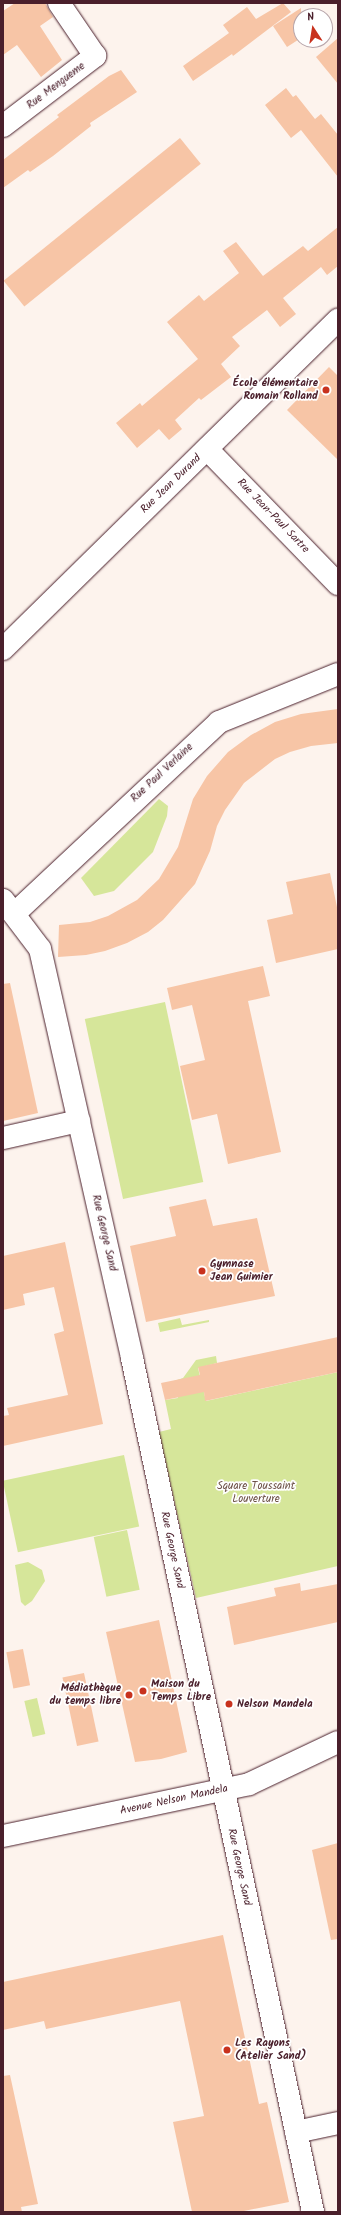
<!DOCTYPE html>
<meta charset="utf-8">
<style>
body{margin:0}
#map{position:relative;width:341px;height:2215px;overflow:hidden;background:#fdf3ed;font-family:Kalam,sans-serif}
div>[style]{position:absolute}
[style*='--x']{left:calc(var(--x)*1px);top:calc(var(--y)*1px);width:calc(var(--w)*1px);rotate:calc(var(--a)*1deg)}
.green>*{inset:0;background:#d6e69a;transform-origin:0 0}
.building>*{inset:0;background:#f7c5a6;transform-origin:0 0}
.roads{filter:drop-shadow(0 0 1px #4a1f2b) drop-shadow(0 0 1px #4a1f2b)}
.minor>*{height:22px;margin:-11px;padding:0 11px;transform-origin:11px;border-radius:11px;background:#fff}
.tertiary>*{height:22px;margin:-11px;padding:0 11px;transform-origin:11px;border-radius:11px;background:#fff}
.dots>*{width:11px;height:11px;translate:-50% -50%;box-sizing:border-box;border:2px solid #fff;border-radius:50%}
span{translate:-50% -50%;white-space:nowrap;text-align:center;line-height:1.15;-webkit-text-stroke:3.5px #fff;paint-order:stroke}
.street-label{font-size:11px;color:#4a1f2b}
.poi-label{font-size:11px;color:#4a1f2b;font-weight:700}
.right{translate:-100% -50%;text-align:right}
.left{translate:0 -50%;text-align:left}
.park-label{font-size:11px;color:#6d5147}
.frame{position:absolute;inset:0;border:4px solid #4a1f2b;pointer-events:none}
.north{position:absolute;left:293px;top:8px;width:40px;height:40px;box-sizing:border-box;background:#fff;border:1px solid #b7a5aa;border-radius:50%;rotate:348deg;font-size:11px;font-weight:700;line-height:16px;text-align:center;color:#4a1f2b}
.north::after{content:'';display:block;margin:auto;width:14px;height:18px;background:#c8321e;clip-path:polygon(50% 0,100% 100%,50% 72%,0 100%)}
</style>
<div id="map">
<div class="green">
<i style="clip-path:polygon(159px 799px,168px 806px,167px 816px,153px 852px,114px 891px,94px 896px,81px 878px)"></i>
<i style="left:165px;top:1002px;width:184px;height:82px;rotate:78deg"></i>
<i style="clip-path:polygon(180px 1318px,182px 1325px,209px 1320px,209px 1322px,160px 1332px,158px 1323px)"></i>
<i style="clip-path:polygon(216px 1356px,217px 1363px,198px 1368px,206px 1401px,338px 1372px,338px 1566px,196px 1598px,159px 1432px,171px 1429px,165px 1400px,178px 1398px,174px 1381px,183px 1378px,196px 1360px)"></i>
<i style="left:124px;top:1455px;width:73px;height:124px;rotate:78deg"></i>
<i style="left:127px;top:1530px;width:61px;height:34px;rotate:78deg"></i>
<i style="clip-path:polygon(28px 1562px,42px 1570px,45px 1581px,32px 1601px,25px 1606px,21px 1602px,15px 1565px)"></i>
<i style="left:37px;top:1698px;width:37px;height:13px;rotate:77deg"></i>
</div>
<div class="building">
<i style="clip-path:polygon(15px 3px,45px 3px,53px 17px,40px 26px,62px 60px,41px 77px,17px 45px,3px 55px,3px 11px)"></i>
<i style="clip-path:polygon(283px 3px,291px 12px,233px 56px,232px 54px,193px 81px,183px 66px,229px 33px,223px 25px,247px 7px,256px 19px)"></i>
<i style="clip-path:polygon(301px 8px,301px 38px,287px 47px,273px 26px)"></i>
<i style="clip-path:polygon(338px 38px,338px 84px,316px 57px)"></i>
<i style="clip-path:polygon(121px 70px,137px 92px,90px 123px,91px 126px,53px 156px,30px 172px,28px 170px,3px 188px,3px 160px,59px 117px,57px 115px,109px 76px)"></i>
<i style="clip-path:polygon(286px 88px,293px 97px,296px 95px,315px 119px,321px 114px,338px 135px,338px 177px,301px 130px,291px 138px,265px 105px)"></i>
<i style="left:180px;top:138px;width:33px;height:227px;rotate:51deg"></i>
<i style="clip-path:polygon(338px 227px,338px 266px,327px 275px,321px 267px,283px 298px,296px 314px,280px 327px,267px 310px,232px 337px,240px 346px,221px 364px,231px 377px,201px 400px,199px 398px,175px 420px,182px 429px,169px 440px,159px 429px,137px 448px,116px 423px,140px 403px,142px 406px,198px 359px,167px 322px,199px 295px,204px 301px,239px 273px,223px 251px,236px 242px,263px 276px,303px 246px,308px 251px)"></i>
<i style="clip-path:polygon(329px 367px,338px 376px,338px 460px,287px 410px)"></i>
<i style="clip-path:polygon(338px 709px,338px 743px,311px 746px,290px 752px,275px 759px,244px 783px,225px 810px,217px 826px,210px 851px,195px 884px,163px 920px,148px 932px,127px 943px,105px 951px,86px 955px,58px 957px,59px 925px,90px 922px,108px 916px,137px 900px,159px 879px,178px 847px,193px 799px,207px 776px,228px 752px,251px 735px,275px 722px,301px 714px)"></i>
<i style="clip-path:polygon(330px 873px,338px 912px,338px 949px,276px 963px,267px 920px,293px 914px,286px 882px)"></i>
<i style="clip-path:polygon(263px 966px,270px 996px,248px 1001px,281px 1152px,228px 1164px,217px 1114px,192px 1120px,180px 1066px,205px 1060px,192px 1005px,172px 1010px,167px 988px)"></i>
<i style="clip-path:polygon(10px 983px,38px 1113px,3px 1121px,3px 984px)"></i>
<i style="clip-path:polygon(206px 1199px,213px 1226px,257px 1218px,275px 1296px,146px 1322px,130px 1246px,176px 1236px,169px 1207px)"></i>
<i style="clip-path:polygon(65px 1242px,103px 1424px,3px 1446px,3px 1416px,9px 1415px,7px 1408px,68px 1395px,54px 1334px,64px 1331px,54px 1287px,23px 1294px,25px 1305px,3px 1310px,3px 1256px)"></i>
<i style="clip-path:polygon(338px 1337px,338px 1372px,205px 1401px,204px 1392px,165px 1400px,161px 1383px,200px 1375px,198px 1367px)"></i>
<i style="clip-path:polygon(300px 1583px,301px 1591px,338px 1584px,338px 1622px,234px 1645px,227px 1607px,276px 1596px,274px 1588px)"></i>
<i style="clip-path:polygon(159px 1620px,187px 1752px,161px 1759px,135px 1762px,106px 1632px)"></i>
<i style="left:23px;top:1649px;width:37px;height:17px;rotate:79deg"></i>
<i style="left:84px;top:1673px;width:70px;height:22px;rotate:78deg"></i>
<i style="clip-path:polygon(338px 1843px,338px 1939px,331px 1940px,312px 1850px)"></i>
<i style="clip-path:polygon(223px 1935px,259px 2104px,267px 2102px,289px 2202px,239px 2212px,192px 2212px,173px 2122px,204px 2116px,180px 2001px,46px 2029px,44px 2021px,3px 2030px,3px 1982px)"></i>
<i style="clip-path:polygon(10px 2075px,38px 2204px,21px 2207px,22px 2212px,3px 2212px,3px 2076px)"></i>
</div>
<div class="roads">
<div class="minor">
<i style="--x:3;--y:126;--w:116;--a:-37.3"></i>
<i style="--x:95;--y:56;--w:64;--a:-124.2"></i>
<i style="--x:207;--y:449;--w:188;--a:45.9"></i>
<i style="--x:3;--y:900;--w:61;--a:52.9"></i>
<i style="--x:40;--y:949;--w:419;--a:77.3"></i>
<i style="--x:132;--y:1358;--w:873;--a:78.03"></i>
<i style="--x:14;--y:914;--w:281;--a:-43.1"></i>
<i style="--x:219;--y:722;--w:128;--a:-22"></i>
<i style="--x:3;--y:1138;--w:78;--a:-12.6"></i>
<i style="--x:3;--y:1836;--w:251;--a:-11.9"></i>
<i style="--x:249;--y:1784;--w:98;--a:-25.3"></i>
<i style="--x:296;--y:2132;--w:43;--a:-12.1"></i>
</div>
<div class="tertiary">
<i style="--x:3;--y:649;--w:470;--a:-44.5"></i>
</div>
</div>
<div class="dots">
<i style="left:326px;top:390px;background:#c8321e"></i>
<i style="left:202px;top:1271px;background:#c8321e"></i>
<i style="left:143px;top:1691px;background:#c8321e"></i>
<i style="left:129px;top:1695px;background:#c8321e"></i>
<i style="left:229px;top:1704px;background:#c8321e"></i>
<i style="left:227px;top:2050px;background:#c8321e"></i>
</div>
<div class="street-label">
<span style="left:56px;top:86px;rotate:-37deg">Rue Mengueme</span>
<span style="left:171px;top:484px;rotate:-44deg">Rue Jean Durand</span>
<span style="left:273px;top:516px;rotate:46deg">Rue Jean-Paul Sartre</span>
<span style="left:162px;top:773px;rotate:-43deg">Rue Paul Verlaine</span>
<span style="left:104px;top:1233px;rotate:77deg">Rue George Sand</span>
<span style="left:172px;top:1550px;rotate:78deg">Rue George Sand</span>
<span style="left:174px;top:1800px;rotate:-12deg">Avenue Nelson Mandela</span>
<span style="left:239px;top:1867px;rotate:78deg">Rue George Sand</span>
</div>
<div class="poi-label">
<span class="right" style="left:318px;top:390px">École élémentaire<br>Romain Rolland</span>
<span class="left" style="left:210px;top:1271px">Gymnase<br>Jean Guimier</span>
<span class="left" style="left:151px;top:1691px">Maison du<br>Temps Libre</span>
<span class="right" style="left:121px;top:1695px">Médiathèque<br>du temps libre</span>
<span class="left" style="left:237px;top:1704px">Nelson Mandela</span>
<span class="left" style="left:235px;top:2050px">Les Rayons<br>(Atelier Sand)</span>
</div>
<div class="park-label">
<span style="left:256px;top:1493px">Square Toussaint<br>Louverture</span>
</div>
<div class="frame"></div>
<div class="north">N</div>
</div>
